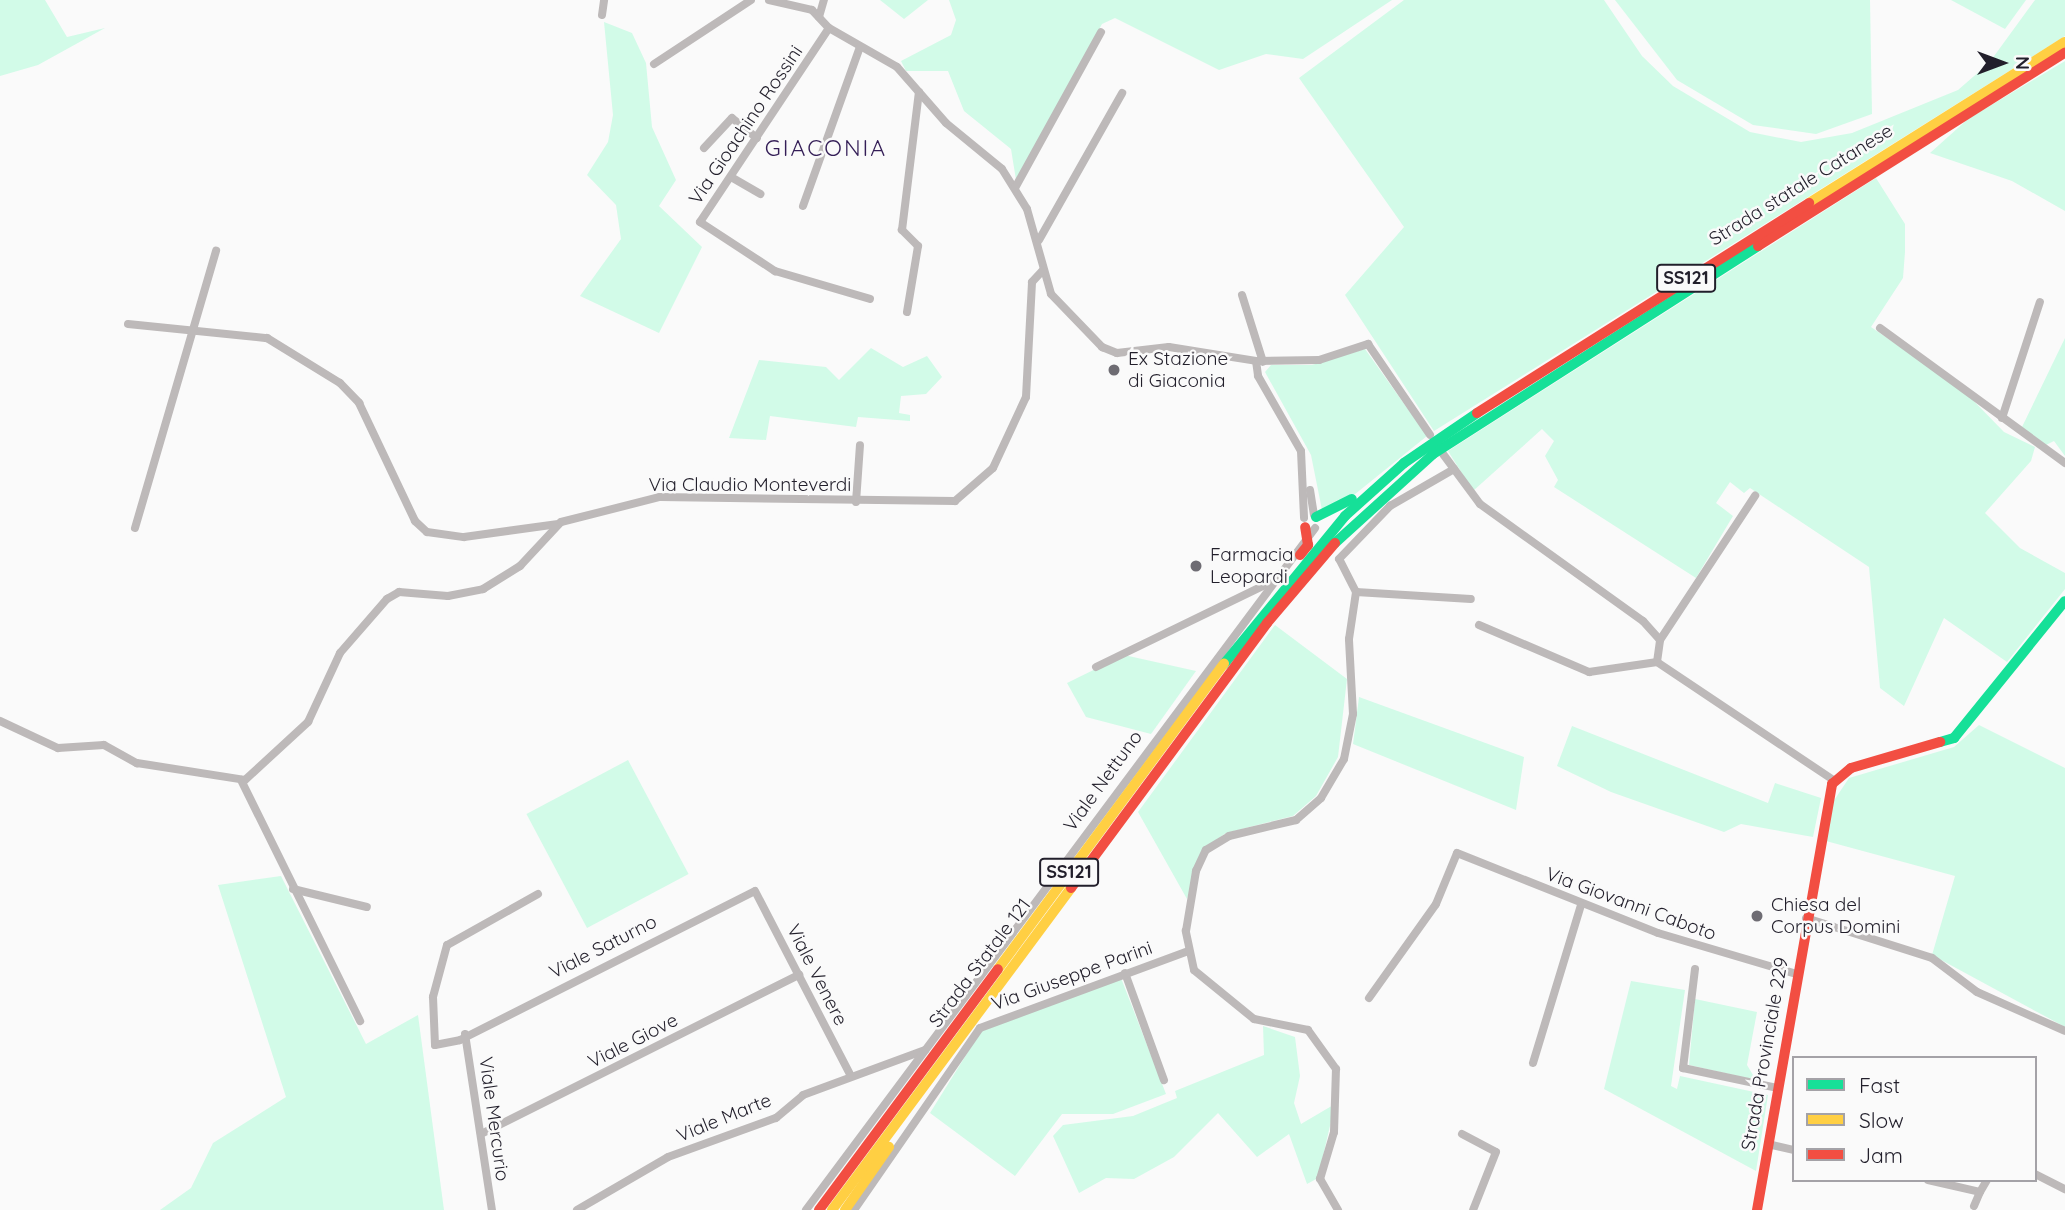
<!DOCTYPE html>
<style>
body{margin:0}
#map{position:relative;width:2065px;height:1210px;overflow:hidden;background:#fafafa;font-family:Quicksand,sans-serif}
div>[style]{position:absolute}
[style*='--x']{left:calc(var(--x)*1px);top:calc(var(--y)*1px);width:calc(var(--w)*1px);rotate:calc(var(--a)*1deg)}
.green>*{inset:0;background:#d2fbe8;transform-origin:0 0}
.street>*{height:8px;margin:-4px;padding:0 4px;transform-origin:4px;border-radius:4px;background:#bdb9b9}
.fast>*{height:10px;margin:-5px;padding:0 5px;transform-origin:5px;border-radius:5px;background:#16e098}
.slow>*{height:10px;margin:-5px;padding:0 5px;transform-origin:5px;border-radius:5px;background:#ffcf43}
.jam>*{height:10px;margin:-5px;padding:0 5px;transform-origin:5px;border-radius:5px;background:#f24e42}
.dots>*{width:19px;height:19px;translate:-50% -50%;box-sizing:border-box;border:4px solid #fafafa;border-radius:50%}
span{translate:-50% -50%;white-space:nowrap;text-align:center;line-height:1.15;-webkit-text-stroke:5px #fafafa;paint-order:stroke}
.shield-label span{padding:2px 5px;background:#fafafa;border:2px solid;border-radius:5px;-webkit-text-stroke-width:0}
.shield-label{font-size:18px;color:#221f2b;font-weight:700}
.street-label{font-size:19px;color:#221f2b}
.poi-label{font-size:19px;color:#221f2b}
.left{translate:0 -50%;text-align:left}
.quarter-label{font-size:23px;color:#341e57;letter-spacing:2px}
.legend{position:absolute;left:1792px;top:1056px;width:245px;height:126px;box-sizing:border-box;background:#fafafa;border:2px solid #a4a2a7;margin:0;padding:9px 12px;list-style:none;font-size:21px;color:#221f2b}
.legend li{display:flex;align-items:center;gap:14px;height:35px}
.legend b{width:35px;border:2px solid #a4a2a7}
.north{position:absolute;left:1967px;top:28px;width:70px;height:70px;-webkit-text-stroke:5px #fafafa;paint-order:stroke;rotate:90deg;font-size:19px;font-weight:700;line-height:28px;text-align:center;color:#221f2b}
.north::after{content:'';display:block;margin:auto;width:24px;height:32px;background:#221f2b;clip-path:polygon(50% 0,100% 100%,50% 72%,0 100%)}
</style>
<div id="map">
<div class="green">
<i style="clip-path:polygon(0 0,45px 0,67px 37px,105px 28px,38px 65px,0 76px)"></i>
<i style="clip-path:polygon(880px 0,928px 0,904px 19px)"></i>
<i style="clip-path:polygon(949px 0,1392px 0,1303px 59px,1266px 54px,1219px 70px,1115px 18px,1102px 24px,1016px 180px,1011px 149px,964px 111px,948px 71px,906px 71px,901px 61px,951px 35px,956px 20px)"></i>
<i style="clip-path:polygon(1404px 0,1604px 0,1642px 56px,1673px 86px,1750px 132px,1801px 142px,1852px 133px,1958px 90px,1989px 63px,2035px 0,2065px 0,2065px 36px,1434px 431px,1345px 295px,1404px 227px,1299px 78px)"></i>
<i style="clip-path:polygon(1615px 0,1870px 0,1872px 114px,1816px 134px,1753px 125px,1677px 80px)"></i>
<i style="clip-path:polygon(1951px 0,2026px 0,2005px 29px)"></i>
<i style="clip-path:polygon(604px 22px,632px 33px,646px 63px,652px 127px,676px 180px,659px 206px,702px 247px,659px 333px,580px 296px,621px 239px,616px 205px,587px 175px,608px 142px,613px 115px)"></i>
<i style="clip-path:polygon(2065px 61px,2065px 211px,2012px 181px,1930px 153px,1968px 119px)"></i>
<i style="clip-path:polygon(1876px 178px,1905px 224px,1905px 252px,1903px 278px,1871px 327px,1964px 391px,2004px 432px,2035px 447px,2031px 461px,1985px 513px,2020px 548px,2065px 573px,2065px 589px,2007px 662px,1944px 618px,1904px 706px,1880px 688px,1869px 567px,1750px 488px,1744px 493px,1730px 482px,1716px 503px,1733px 516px,1696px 578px,1554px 487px,1558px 480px,1545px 456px,1554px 441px,1542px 429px,1473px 491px,1448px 451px)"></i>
<i style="clip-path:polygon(2065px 338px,2065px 456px,2054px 441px,2046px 445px,2022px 427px)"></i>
<i style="clip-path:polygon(871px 348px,903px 367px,927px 356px,942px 377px,926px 394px,901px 396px,899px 413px,910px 415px,910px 421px,858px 417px,856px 427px,770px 416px,766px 440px,729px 438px,759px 360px,826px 367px,839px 380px)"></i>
<i style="clip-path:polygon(1365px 349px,1427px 436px,1349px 499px,1322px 510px,1311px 455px,1265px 372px,1271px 365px,1312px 365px)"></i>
<i style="clip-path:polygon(1275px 625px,1347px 679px,1338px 757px,1316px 796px,1293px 816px,1226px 833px,1203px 849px,1187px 899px,1138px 812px)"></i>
<i style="clip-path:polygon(1124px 655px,1196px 671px,1151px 734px,1086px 717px,1067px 683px)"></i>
<i style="clip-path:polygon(1359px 697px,1524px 757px,1516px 810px,1353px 744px)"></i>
<i style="clip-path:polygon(1979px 725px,2065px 768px,2065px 1027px,1932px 955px,1955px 876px,1826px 841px,1833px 802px,1849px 778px,1954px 747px)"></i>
<i style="clip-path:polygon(1572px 726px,1768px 803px,1775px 783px,1821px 798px,1813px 837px,1741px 824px,1724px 832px,1611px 792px,1557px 766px)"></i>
<i style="left:628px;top:760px;width:129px;height:115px;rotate:62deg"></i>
<i style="clip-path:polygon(281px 876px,366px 1044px,418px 1015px,444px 1210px,160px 1210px,191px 1188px,213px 1143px,286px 1097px,218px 885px)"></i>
<i style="clip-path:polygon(1121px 978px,1166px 1094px,1113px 1114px,1062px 1114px,1015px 1176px,930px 1113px,981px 1031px)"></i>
<i style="clip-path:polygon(1631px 981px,1685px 990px,1671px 1086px,1677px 1089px,1680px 1076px,1768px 1095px,1756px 1171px,1604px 1089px)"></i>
<i style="clip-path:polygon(1695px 999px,1757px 1012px,1747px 1065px,1756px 1080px,1689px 1065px)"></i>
<i style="clip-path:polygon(1263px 1026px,1295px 1037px,1300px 1076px,1294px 1103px,1301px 1124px,1335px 1104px,1318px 1178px,1307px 1184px,1289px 1134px,1257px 1157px,1218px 1113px,1174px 1157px,1134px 1179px,1106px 1178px,1079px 1193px,1053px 1136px,1063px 1125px,1133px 1116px,1177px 1098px,1175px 1091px,1264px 1055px)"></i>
</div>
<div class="street">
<i style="--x:769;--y:0;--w:44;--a:13.1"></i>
<i style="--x:812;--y:10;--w:25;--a:47"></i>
<i style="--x:829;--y:28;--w:78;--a:29.8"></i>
<i style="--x:897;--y:67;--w:74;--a:48.8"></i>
<i style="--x:946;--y:123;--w:72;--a:39.4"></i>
<i style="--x:1002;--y:169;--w:47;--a:58"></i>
<i style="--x:1027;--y:209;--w:88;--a:74.2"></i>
<i style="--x:1051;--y:294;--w:74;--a:46.1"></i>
<i style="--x:1102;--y:347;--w:16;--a:22"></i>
<i style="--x:1117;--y:353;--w:52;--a:-6.6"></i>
<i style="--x:1169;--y:347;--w:88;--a:9.1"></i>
<i style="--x:1256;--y:361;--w:15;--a:82"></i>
<i style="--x:1258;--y:376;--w:86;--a:60.2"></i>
<i style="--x:1301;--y:451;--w:67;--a:87.4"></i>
<i style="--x:602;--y:15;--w:15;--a:-82"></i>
<i style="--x:819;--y:17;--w:18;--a:-74"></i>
<i style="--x:829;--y:28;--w:233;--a:123.6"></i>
<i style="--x:700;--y:222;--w:90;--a:33.2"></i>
<i style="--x:775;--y:271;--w:99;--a:16.4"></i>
<i style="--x:654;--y:64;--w:116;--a:-33.4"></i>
<i style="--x:704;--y:148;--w:41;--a:-47"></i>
<i style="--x:732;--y:118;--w:32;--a:39"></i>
<i style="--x:731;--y:177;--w:34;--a:30"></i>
<i style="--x:1015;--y:188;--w:178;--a:-61.1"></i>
<i style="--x:803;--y:206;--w:169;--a:-70.3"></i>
<i style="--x:1039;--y:240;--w:169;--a:-60.5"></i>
<i style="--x:1242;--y:295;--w:70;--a:72.6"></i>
<i style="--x:907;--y:312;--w:67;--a:-80.5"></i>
<i style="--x:918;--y:246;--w:23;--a:-135"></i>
<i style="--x:902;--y:230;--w:139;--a:-83"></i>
<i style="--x:128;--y:324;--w:140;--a:5.8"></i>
<i style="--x:267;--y:338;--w:86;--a:31.7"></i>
<i style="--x:340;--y:383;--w:28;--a:46"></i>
<i style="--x:359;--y:403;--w:131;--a:64.6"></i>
<i style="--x:415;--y:521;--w:16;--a:43"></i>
<i style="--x:427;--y:532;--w:37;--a:8"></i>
<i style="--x:464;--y:537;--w:95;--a:-7.9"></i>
<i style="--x:1880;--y:328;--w:229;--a:36.1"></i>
<i style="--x:1256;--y:361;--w:63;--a:-0.9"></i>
<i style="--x:1319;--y:360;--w:52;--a:-18.1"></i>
<i style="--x:1368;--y:344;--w:110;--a:55.7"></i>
<i style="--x:2002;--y:418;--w:122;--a:-71.9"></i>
<i style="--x:1443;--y:454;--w:62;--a:53.5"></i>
<i style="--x:1480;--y:504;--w:201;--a:35.7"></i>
<i style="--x:1643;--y:621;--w:25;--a:48"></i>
<i style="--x:1310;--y:490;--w:25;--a:81"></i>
<i style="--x:856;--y:502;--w:57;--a:-86"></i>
<i style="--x:135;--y:528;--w:289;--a:-73.7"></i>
<i style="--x:1356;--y:592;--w:115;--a:3.5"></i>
<i style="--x:1479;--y:625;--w:120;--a:23.1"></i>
<i style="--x:1589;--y:672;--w:69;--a:-8.4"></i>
<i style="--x:1657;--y:662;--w:214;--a:33.8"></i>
<i style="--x:1657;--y:662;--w:22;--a:-82"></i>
<i style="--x:1660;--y:640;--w:173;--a:-56.6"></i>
<i style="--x:1096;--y:667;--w:192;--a:-25.9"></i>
<i style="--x:0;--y:721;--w:64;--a:25"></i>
<i style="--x:58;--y:748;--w:46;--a:-3.7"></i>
<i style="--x:104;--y:745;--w:38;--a:29"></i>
<i style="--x:137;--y:763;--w:109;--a:8.9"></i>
<i style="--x:245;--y:780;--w:86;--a:-42.6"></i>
<i style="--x:308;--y:722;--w:76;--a:-65.1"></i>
<i style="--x:340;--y:653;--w:72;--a:-49"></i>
<i style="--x:387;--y:599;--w:14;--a:-30"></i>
<i style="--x:399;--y:592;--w:49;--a:4.7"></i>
<i style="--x:448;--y:596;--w:36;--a:-11"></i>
<i style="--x:483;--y:589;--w:44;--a:-31.9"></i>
<i style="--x:520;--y:566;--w:60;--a:-47"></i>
<i style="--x:561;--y:522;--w:102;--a:-14.2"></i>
<i style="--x:660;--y:497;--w:295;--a:0.8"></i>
<i style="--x:955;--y:501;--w:50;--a:-41"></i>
<i style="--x:993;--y:468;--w:78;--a:-65.1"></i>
<i style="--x:1026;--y:397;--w:115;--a:-87"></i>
<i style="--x:1032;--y:282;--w:16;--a:-47"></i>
<i style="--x:241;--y:780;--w:269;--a:63.7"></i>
<i style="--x:293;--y:889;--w:76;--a:13.7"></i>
<i style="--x:538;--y:894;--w:104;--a:150.7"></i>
<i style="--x:447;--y:945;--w:54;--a:105.1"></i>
<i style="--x:433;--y:997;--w:48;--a:87.6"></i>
<i style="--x:435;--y:1045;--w:25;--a:-11"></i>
<i style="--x:460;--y:1040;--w:330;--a:-26.8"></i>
<i style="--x:755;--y:891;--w:206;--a:62.6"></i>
<i style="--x:1806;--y:918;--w:132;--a:17.6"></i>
<i style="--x:1932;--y:958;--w:56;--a:37.1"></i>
<i style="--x:1977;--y:992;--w:96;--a:23.9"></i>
<i style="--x:1695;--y:969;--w:100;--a:96.9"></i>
<i style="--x:1683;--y:1068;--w:96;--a:12"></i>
<i style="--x:1125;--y:973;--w:114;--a:70"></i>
<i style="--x:1369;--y:998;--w:115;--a:-54.5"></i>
<i style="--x:1436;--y:904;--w:55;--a:-67.6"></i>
<i style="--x:1457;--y:853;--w:216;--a:21.7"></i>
<i style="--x:1658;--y:933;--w:144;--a:16.5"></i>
<i style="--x:465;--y:1034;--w:178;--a:81.3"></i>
<i style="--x:1533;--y:1063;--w:165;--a:-73.1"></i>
<i style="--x:481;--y:1134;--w:356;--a:-26.6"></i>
<i style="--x:1462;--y:1134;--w:38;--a:28"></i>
<i style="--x:1496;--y:1152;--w:62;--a:111.6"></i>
<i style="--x:1768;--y:1144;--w:27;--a:13"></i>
<i style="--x:2035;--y:1174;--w:34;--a:27"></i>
<i style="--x:1928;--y:1180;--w:53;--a:13"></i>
<i style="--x:1980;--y:1192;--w:14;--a:-60"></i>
<i style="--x:1974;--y:1206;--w:15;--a:-67"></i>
<i style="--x:577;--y:1210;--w:105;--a:-30.2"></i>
<i style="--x:668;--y:1157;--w:115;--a:-19.9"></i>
<i style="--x:776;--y:1118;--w:35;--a:-40"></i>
<i style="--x:803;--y:1095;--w:130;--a:-20.2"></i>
<i style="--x:806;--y:1210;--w:851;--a:-53.26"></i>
<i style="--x:854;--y:1210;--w:221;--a:-55.3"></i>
<i style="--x:980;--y:1028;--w:220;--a:-20.3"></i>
<i style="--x:1338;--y:1210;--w:36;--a:-120"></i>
<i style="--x:1320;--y:1179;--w:49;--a:-73.4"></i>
<i style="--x:1334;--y:1132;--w:63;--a:-88.2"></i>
<i style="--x:1336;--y:1069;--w:48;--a:-125.7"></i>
<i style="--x:1308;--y:1030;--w:55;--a:-168.5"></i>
<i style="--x:1254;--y:1019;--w:77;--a:-140.8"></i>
<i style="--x:1194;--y:970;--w:40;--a:-102"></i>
<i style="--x:1186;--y:931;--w:61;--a:-80.5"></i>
<i style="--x:1196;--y:871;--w:23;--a:-65"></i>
<i style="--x:1206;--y:850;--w:27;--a:-31"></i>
<i style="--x:1229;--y:836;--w:69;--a:-13.4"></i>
<i style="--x:1296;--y:820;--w:33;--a:-41"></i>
<i style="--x:1321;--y:798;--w:45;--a:-59.5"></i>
<i style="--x:1344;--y:759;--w:46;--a:-78.7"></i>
<i style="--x:1353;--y:714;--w:75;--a:-93.1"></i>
<i style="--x:1349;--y:639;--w:48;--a:-81.5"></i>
<i style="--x:1356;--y:592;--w:37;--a:-117"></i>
<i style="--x:1339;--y:559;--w:74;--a:-46.1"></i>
<i style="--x:1390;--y:506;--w:74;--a:-30"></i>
</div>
<div class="fast">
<i style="--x:1316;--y:517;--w:40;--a:-26.6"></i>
<i style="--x:1335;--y:543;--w:132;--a:-42.2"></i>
<i style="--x:1433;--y:454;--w:386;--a:-32.6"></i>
<i style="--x:1224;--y:664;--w:191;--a:-50.7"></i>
<i style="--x:1345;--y:516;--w:79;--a:-41.9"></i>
<i style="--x:1404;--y:463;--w:88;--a:-34.4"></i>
<i style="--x:1940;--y:742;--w:15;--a:-16"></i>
<i style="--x:1954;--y:738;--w:176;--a:-51"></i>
</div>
<div class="slow">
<i style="--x:1809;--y:203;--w:302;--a:-32.2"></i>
<i style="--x:998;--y:969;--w:380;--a:-53.5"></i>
<i style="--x:832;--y:1210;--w:401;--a:-53.4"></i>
<i style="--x:845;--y:1210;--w:77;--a:-55.1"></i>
</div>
<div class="jam">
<i style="--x:1758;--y:246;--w:363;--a:-32.2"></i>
<i style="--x:1477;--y:413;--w:393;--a:-32.3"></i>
<i style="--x:1300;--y:555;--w:13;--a:-51"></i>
<i style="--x:1308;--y:545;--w:18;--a:-99"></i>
<i style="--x:1071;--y:888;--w:330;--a:-53.5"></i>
<i style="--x:1267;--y:623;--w:105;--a:-49.6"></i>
<i style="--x:819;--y:1210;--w:300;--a:-53.4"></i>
<i style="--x:1757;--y:1210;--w:433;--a:-80"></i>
<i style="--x:1832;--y:784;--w:25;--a:-40"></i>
<i style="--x:1851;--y:768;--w:93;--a:-16.3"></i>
</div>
<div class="dots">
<i style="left:1114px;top:370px;background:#6e6c73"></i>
<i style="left:1196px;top:566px;background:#6e6c73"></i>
<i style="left:1757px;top:916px;background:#6e6c73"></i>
</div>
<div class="shield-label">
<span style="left:1686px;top:278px">SS121</span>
<span style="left:1069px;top:872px">SS121</span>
</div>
<div class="street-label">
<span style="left:746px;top:125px;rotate:-56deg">Via Gioachino Rossini</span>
<span style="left:1801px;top:185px;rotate:-32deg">Strada statale Catanese</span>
<span style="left:750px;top:485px">Via Claudio Monteverdi</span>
<span style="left:1103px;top:781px;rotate:-54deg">Viale Nettuno</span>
<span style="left:1631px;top:904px;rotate:20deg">Via Giovanni Caboto</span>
<span style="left:603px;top:947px;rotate:-27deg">Viale Saturno</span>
<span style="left:980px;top:963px;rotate:-53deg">Strada Statale 121</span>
<span style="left:817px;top:975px;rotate:63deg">Viale Venere</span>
<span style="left:1072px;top:976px;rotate:-20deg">Via Giuseppe Parini</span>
<span style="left:633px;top:1041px;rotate:-27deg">Viale Giove</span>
<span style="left:1765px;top:1054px;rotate:-80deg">Strada Provinciale 229</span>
<span style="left:724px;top:1118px;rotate:-22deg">Viale Marte</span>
<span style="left:494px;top:1119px;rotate:82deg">Viale Mercurio</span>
</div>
<div class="poi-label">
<span class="left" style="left:1128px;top:370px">Ex Stazione<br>di Giaconia</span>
<span class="left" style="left:1210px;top:566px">Farmacia<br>Leopardi</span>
<span class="left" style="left:1771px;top:916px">Chiesa del<br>Corpus Domini</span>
</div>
<div class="quarter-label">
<span style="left:826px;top:148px">GIACONIA</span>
</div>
<ul class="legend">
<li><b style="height:9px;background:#16e098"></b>Fast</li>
<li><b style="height:9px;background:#ffcf43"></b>Slow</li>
<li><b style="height:9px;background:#f24e42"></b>Jam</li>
</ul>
<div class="north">N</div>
</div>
